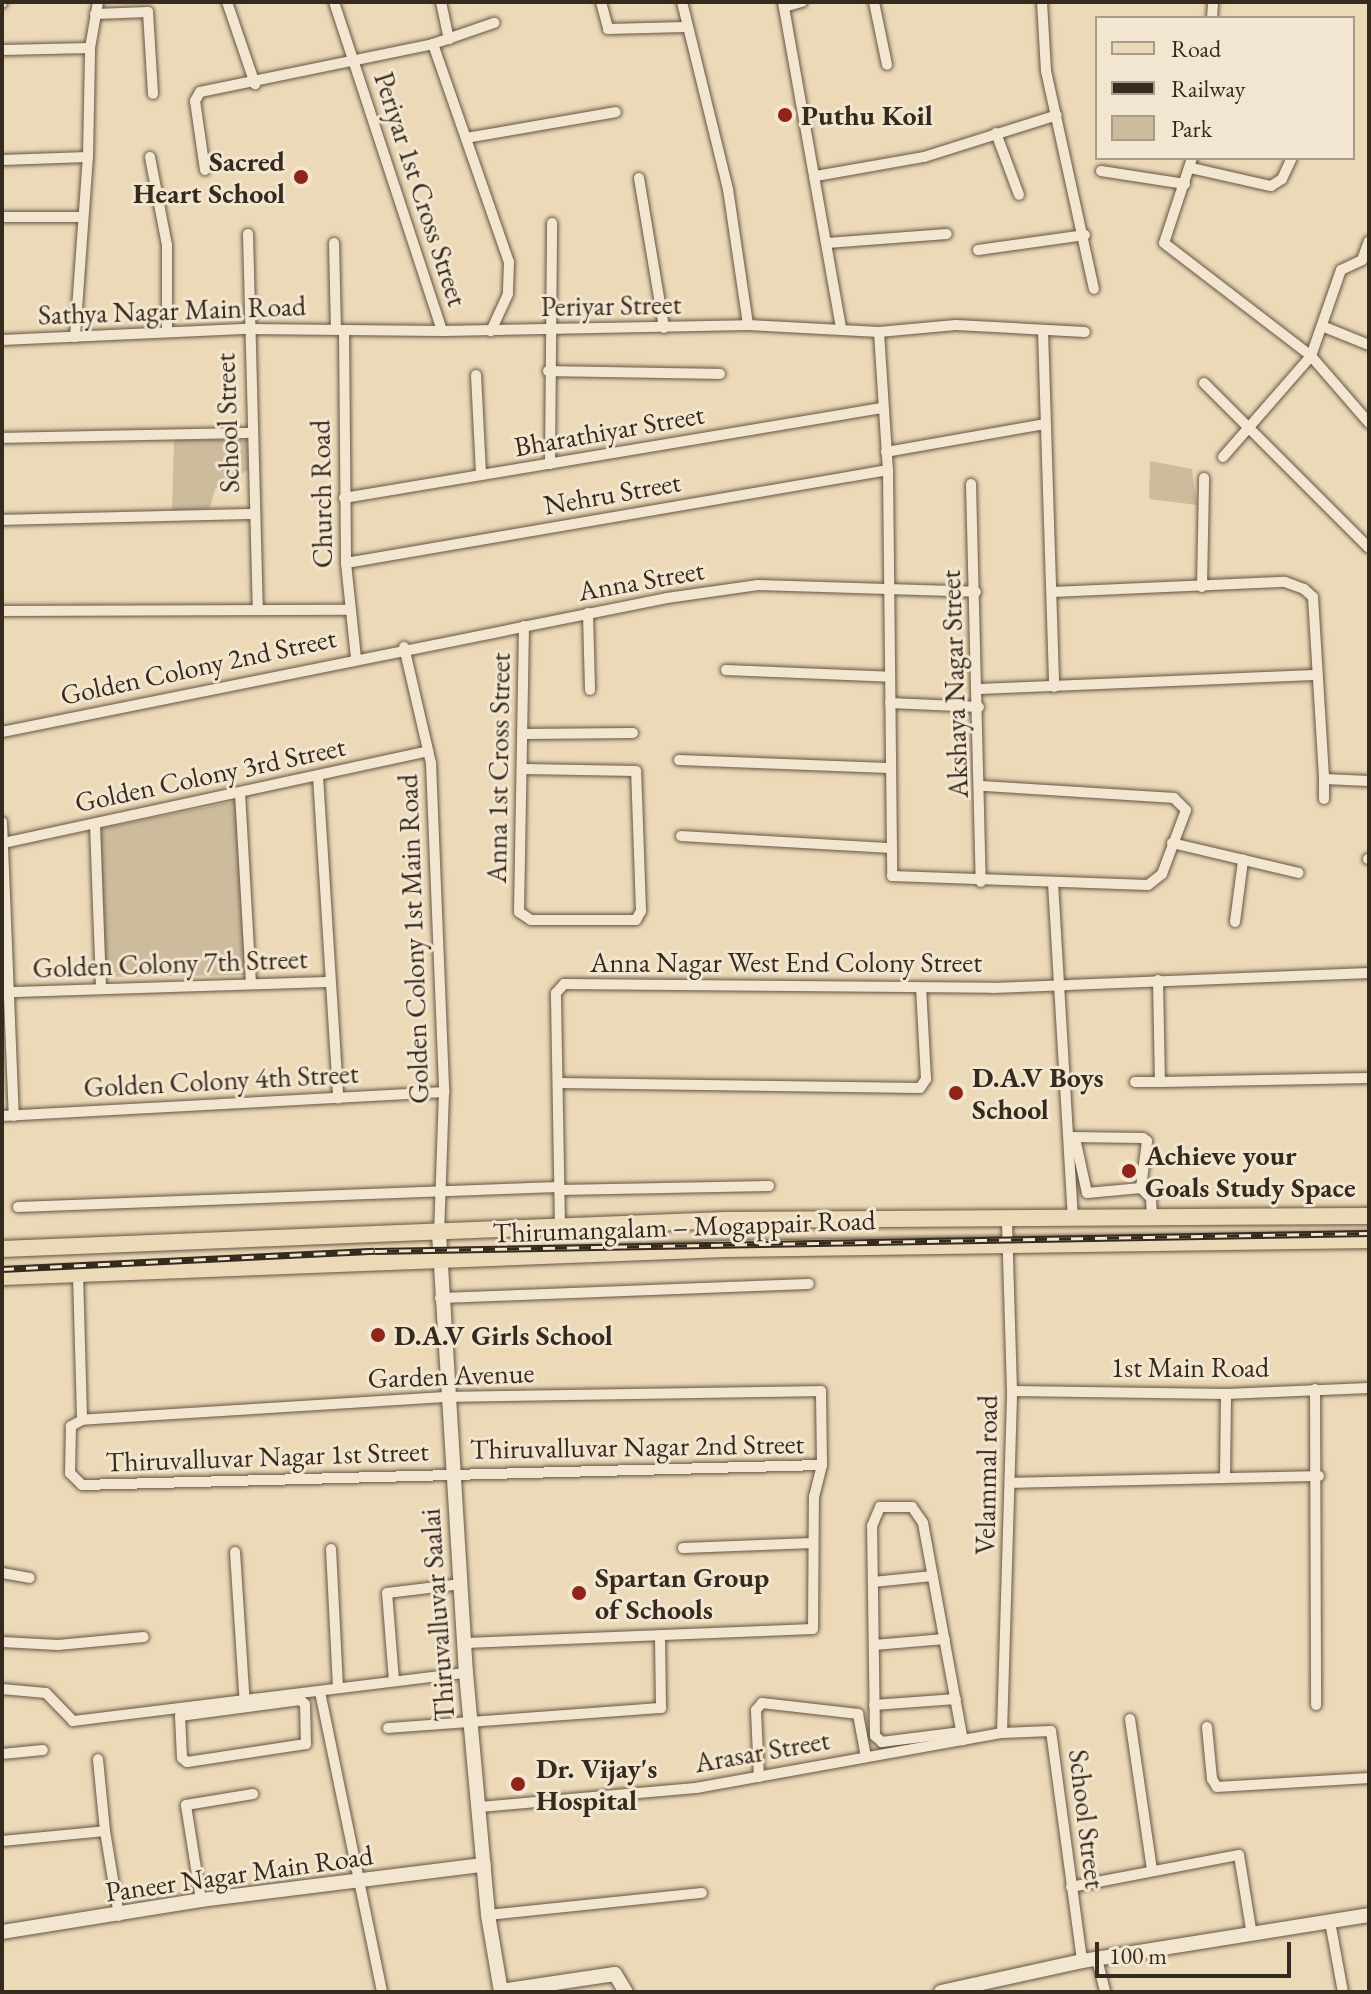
<!DOCTYPE html>
<meta charset="utf-8">
<style>
body{margin:0}
#map{position:relative;width:1371px;height:1994px;overflow:hidden;background:#ecd9b7;font-family:"EB Garamond",serif}
div>[style]{position:absolute}
[style*='--x']{left:calc(var(--x)*1px);top:calc(var(--y)*1px);width:calc(var(--w)*1px);rotate:calc(var(--a)*1deg)}
.green>*{inset:0;background:#cdbb9d}
.roads{filter:drop-shadow(0 0 2px #635644) drop-shadow(0 0 2px #635644)}
.street>*{height:10px;margin:-5px;padding:0 5px;transform-origin:5px;border-radius:5px;background:#f3e6d0}
.secondary>*{height:14px;margin:-7px;padding:0 7px;transform-origin:7px;border-radius:7px;background:#f3e6d0}
.primary>*{height:16px;margin:-8px;padding:0 8px;transform-origin:8px;border-radius:8px;background:#ecd9b7}
.rail>*{height:7px;margin-top:-3.5px;transform-origin:0;background:repeating-linear-gradient(90deg,#f3e6d0 0 12px,#352a1e 0 24px);box-sizing:border-box;border-block:2px solid #352a1e}
.dots>*{width:22px;height:22px;translate:-50% -50%;box-sizing:border-box;border:4px solid #f3e6d0;border-radius:50%}
span{translate:-50% -50%;white-space:nowrap;text-align:center;line-height:1.15;-webkit-text-stroke:6px #f3e6d0;paint-order:stroke}
.poi-label{font-size:28px;color:#352a1e;font-weight:700}
.left{translate:0 -50%;text-align:left}
.right{translate:-100% -50%;text-align:right}
.street-label{font-size:28px;color:#352a1e}
.frame{position:absolute;inset:0;border:4px solid #352a1e;pointer-events:none}
.legend{position:absolute;left:1095px;top:16px;width:260px;height:144px;box-sizing:border-box;background:#f3e6d0;border:2px solid #a79b89;margin:0;padding:10px 14px;list-style:none;font-size:24px;color:#352a1e}
.legend li{display:flex;align-items:center;gap:16px;height:40px}
.legend b{width:40px;border:2px solid #a79b89}
.scale{position:absolute;left:1095px;top:1942px;width:196px;height:36px;box-sizing:border-box;border:4px solid #352a1e;border-top:0;padding-left:10px;font-size:24px;line-height:28px;white-space:nowrap;color:#352a1e;-webkit-text-stroke:6px #f3e6d0;paint-order:stroke}
</style>
<div id="map">
<div class="green">
<i style="clip-path:polygon(174px 440px,247px 440px,248px 470px,215px 489px,210px 508px,172px 511px)"></i>
<i style="clip-path:polygon(1150px 461px,1192px 469px,1197px 505px,1149px 499px)"></i>
<i style="clip-path:polygon(237px 801px,247px 975px,93px 977px,98px 829px)"></i>
</div>
<div class="roads">
<div class="street">
<i style="--x:227;--y:2;--w:87;--a:71.1"></i>
<i style="--x:334;--y:2;--w:346;--a:71.8"></i>
<i style="--x:441;--y:2;--w:38;--a:78"></i>
<i style="--x:601;--y:2;--w:28;--a:75"></i>
<i style="--x:608;--y:29;--w:77;--a:-1.5"></i>
<i style="--x:682;--y:2;--w:193;--a:76.2"></i>
<i style="--x:728;--y:189;--w:137;--a:81.6"></i>
<i style="--x:783;--y:2;--w:332;--a:79.9"></i>
<i style="--x:874;--y:2;--w:64;--a:78.3"></i>
<i style="--x:1042;--y:2;--w:69;--a:86.7"></i>
<i style="--x:1046;--y:71;--w:223;--a:77.6"></i>
<i style="--x:2;--y:3;--w:1;--a:-90"></i>
<i style="--x:784;--y:7;--w:19;--a:-16"></i>
<i style="--x:95;--y:14;--w:53;--a:-2.2"></i>
<i style="--x:148;--y:12;--w:82;--a:86.5"></i>
<i style="--x:1212;--y:18;--w:16;--a:-86"></i>
<i style="--x:433;--y:44;--w:231;--a:70.8"></i>
<i style="--x:509;--y:262;--w:32;--a:92"></i>
<i style="--x:508;--y:294;--w:41;--a:114.7"></i>
<i style="--x:2;--y:50;--w:88;--a:-1.3"></i>
<i style="--x:996;--y:133;--w:66;--a:69.6"></i>
<i style="--x:466;--y:138;--w:152;--a:-9.8"></i>
<i style="--x:150;--y:157;--w:90;--a:79.1"></i>
<i style="--x:167;--y:245;--w:87;--a:90"></i>
<i style="--x:1192;--y:158;--w:89;--a:108.2"></i>
<i style="--x:1164;--y:243;--w:185;--a:37.5"></i>
<i style="--x:1311;--y:356;--w:89;--a:49.1"></i>
<i style="--x:2;--y:160;--w:86;--a:-2"></i>
<i style="--x:1191;--y:168;--w:82;--a:12.7"></i>
<i style="--x:1271;--y:186;--w:13;--a:-32"></i>
<i style="--x:1282;--y:179;--w:23;--a:-65"></i>
<i style="--x:205;--y:170;--w:70;--a:-98.2"></i>
<i style="--x:195;--y:101;--w:10;--a:-61"></i>
<i style="--x:200;--y:92;--w:238;--a:-11.6"></i>
<i style="--x:433;--y:44;--w:65;--a:-19"></i>
<i style="--x:1101;--y:171;--w:85;--a:8.8"></i>
<i style="--x:816;--y:176;--w:110;--a:-10"></i>
<i style="--x:924;--y:157;--w:139;--a:-17.5"></i>
<i style="--x:639;--y:178;--w:152;--a:80.5"></i>
<i style="--x:2;--y:217;--w:80;--a:0"></i>
<i style="--x:248;--y:234;--w:375;--a:88.5"></i>
<i style="--x:334;--y:243;--w:87;--a:88.7"></i>
<i style="--x:827;--y:243;--w:120;--a:-4.3"></i>
<i style="--x:978;--y:250;--w:108;--a:-8"></i>
<i style="--x:1322;--y:326;--w:51;--a:22"></i>
<i style="--x:344;--y:330;--w:233;--a:89.5"></i>
<i style="--x:346;--y:563;--w:96;--a:84"></i>
<i style="--x:1043;--y:331;--w:356;--a:88.2"></i>
<i style="--x:879;--y:332;--w:138;--a:86.3"></i>
<i style="--x:888;--y:470;--w:406;--a:89.4"></i>
<i style="--x:892;--y:876;--w:256;--a:2"></i>
<i style="--x:1148;--y:885;--w:18;--a:-38"></i>
<i style="--x:1162;--y:874;--w:68;--a:-69.4"></i>
<i style="--x:1186;--y:810;--w:17;--a:-135"></i>
<i style="--x:1174;--y:798;--w:192;--a:-176.4"></i>
<i style="--x:75;--y:337;--w:180;--a:-85.9"></i>
<i style="--x:88;--y:157;--w:109;--a:-88.9"></i>
<i style="--x:90;--y:48;--w:47;--a:-80.1"></i>
<i style="--x:2;--y:340;--w:246;--a:-2.6"></i>
<i style="--x:248;--y:329;--w:194;--a:0.6"></i>
<i style="--x:442;--y:331;--w:306;--a:-1.1"></i>
<i style="--x:748;--y:325;--w:131;--a:3.1"></i>
<i style="--x:879;--y:332;--w:77;--a:-5.2"></i>
<i style="--x:956;--y:325;--w:129;--a:3.1"></i>
<i style="--x:548;--y:371;--w:172;--a:1"></i>
<i style="--x:476;--y:375;--w:100;--a:87.1"></i>
<i style="--x:1204;--y:383;--w:233;--a:45"></i>
<i style="--x:2;--y:438;--w:249;--a:-1.2"></i>
<i style="--x:886;--y:452;--w:160;--a:-10"></i>
<i style="--x:1223;--y:457;--w:134;--a:-48.9"></i>
<i style="--x:1311;--y:356;--w:91;--a:-70.8"></i>
<i style="--x:1341;--y:270;--w:23;--a:-25"></i>
<i style="--x:1362;--y:260;--w:20;--a:-70"></i>
<i style="--x:550;--y:464;--w:241;--a:-89.5"></i>
<i style="--x:971;--y:484;--w:398;--a:88.6"></i>
<i style="--x:344;--y:498;--w:545;--a:-9.5"></i>
<i style="--x:2;--y:520;--w:253;--a:-1.4"></i>
<i style="--x:346;--y:563;--w:550;--a:-9.74"></i>
<i style="--x:1202;--y:587;--w:109;--a:-88.9"></i>
<i style="--x:1052;--y:592;--w:233;--a:-2.5"></i>
<i style="--x:1285;--y:582;--w:20;--a:20"></i>
<i style="--x:1304;--y:589;--w:12;--a:42"></i>
<i style="--x:1313;--y:597;--w:182;--a:86.5"></i>
<i style="--x:1324;--y:779;--w:45;--a:2.5"></i>
<i style="--x:2;--y:611;--w:346;--a:-0.2"></i>
<i style="--x:588;--y:613;--w:77;--a:88.5"></i>
<i style="--x:524;--y:626;--w:286;--a:91"></i>
<i style="--x:519;--y:912;--w:14;--a:34"></i>
<i style="--x:531;--y:920;--w:105;--a:0"></i>
<i style="--x:636;--y:920;--w:10;--a:-61"></i>
<i style="--x:641;--y:911;--w:140;--a:-92"></i>
<i style="--x:636;--y:771;--w:112;--a:-179"></i>
<i style="--x:404;--y:647;--w:119;--a:76.9"></i>
<i style="--x:431;--y:763;--w:329;--a:87.7"></i>
<i style="--x:444;--y:1092;--w:141;--a:92"></i>
<i style="--x:726;--y:670;--w:164;--a:2.4"></i>
<i style="--x:979;--y:689;--w:335;--a:-2.4"></i>
<i style="--x:890;--y:703;--w:89;--a:2.6"></i>
<i style="--x:2;--y:732;--w:678;--a:-11.39"></i>
<i style="--x:667;--y:598;--w:92;--a:-8.1"></i>
<i style="--x:758;--y:585;--w:218;--a:1.8"></i>
<i style="--x:524;--y:734;--w:109;--a:-0.5"></i>
<i style="--x:679;--y:760;--w:209;--a:2.2"></i>
<i style="--x:318;--y:776;--w:323;--a:86.4"></i>
<i style="--x:1324;--y:779;--w:20;--a:90"></i>
<i style="--x:240;--y:793;--w:190;--a:86.7"></i>
<i style="--x:2;--y:822;--w:294;--a:87.7"></i>
<i style="--x:95;--y:824;--w:164;--a:87.9"></i>
<i style="--x:681;--y:836;--w:210;--a:3.3"></i>
<i style="--x:3;--y:843;--w:435;--a:-12.2"></i>
<i style="--x:1172;--y:843;--w:130;--a:13.3"></i>
<i style="--x:1368;--y:859;--w:1;--a:0"></i>
<i style="--x:1053;--y:883;--w:336;--a:86.6"></i>
<i style="--x:1235;--y:922;--w:63;--a:-82.6"></i>
<i style="--x:1158;--y:980;--w:102;--a:88.9"></i>
<i style="--x:1160;--y:1082;--w:209;--a:-1.1"></i>
<i style="--x:12;--y:992;--w:318;--a:-1.8"></i>
<i style="--x:1135;--y:1082;--w:25;--a:0"></i>
<i style="--x:559;--y:1083;--w:361;--a:0.8"></i>
<i style="--x:920;--y:1088;--w:11;--a:-56"></i>
<i style="--x:926;--y:1079;--w:91;--a:-93.1"></i>
<i style="--x:2;--y:1116;--w:443;--a:-3.1"></i>
<i style="--x:1071;--y:1137;--w:72;--a:0.8"></i>
<i style="--x:1143;--y:1138;--w:5;--a:37"></i>
<i style="--x:1147;--y:1141;--w:47;--a:97.3"></i>
<i style="--x:1141;--y:1188;--w:54;--a:174.7"></i>
<i style="--x:1087;--y:1193;--w:51;--a:-102.4"></i>
<i style="--x:1141;--y:1188;--w:14;--a:45"></i>
<i style="--x:1151;--y:1198;--w:20;--a:87"></i>
<i style="--x:559;--y:1190;--w:210;--a:-1.1"></i>
<i style="--x:18;--y:1207;--w:541;--a:-2.12"></i>
<i style="--x:560;--y:1227;--w:234;--a:-91"></i>
<i style="--x:556;--y:993;--w:12;--a:-48"></i>
<i style="--x:564;--y:984;--w:429;--a:0.5"></i>
<i style="--x:993;--y:988;--w:376;--a:-2.3"></i>
<i style="--x:78;--y:1274;--w:146;--a:88.4"></i>
<i style="--x:440;--y:1298;--w:369;--a:-2.2"></i>
<i style="--x:1315;--y:1389;--w:316;--a:89.8"></i>
<i style="--x:1012;--y:1391;--w:214;--a:0.8"></i>
<i style="--x:1226;--y:1394;--w:143;--a:-2.4"></i>
<i style="--x:1225;--y:1477;--w:83;--a:-89.3"></i>
<i style="--x:1010;--y:1483;--w:309;--a:-1.3"></i>
<i style="--x:683;--y:1548;--w:130;--a:-2.2"></i>
<i style="--x:331;--y:1549;--w:139;--a:87.1"></i>
<i style="--x:235;--y:1552;--w:154;--a:86.3"></i>
<i style="--x:2;--y:1573;--w:28;--a:10"></i>
<i style="--x:873;--y:1582;--w:60;--a:-5.7"></i>
<i style="--x:2;--y:1642;--w:56;--a:3.1"></i>
<i style="--x:58;--y:1645;--w:86;--a:-5.3"></i>
<i style="--x:465;--y:1643;--w:348;--a:-2.3"></i>
<i style="--x:813;--y:1629;--w:132;--a:-89.6"></i>
<i style="--x:814;--y:1497;--w:33;--a:-76"></i>
<i style="--x:822;--y:1465;--w:74;--a:-90.8"></i>
<i style="--x:821;--y:1391;--w:376;--a:179.1"></i>
<i style="--x:445;--y:1397;--w:364;--a:176.4"></i>
<i style="--x:82;--y:1420;--w:13;--a:151"></i>
<i style="--x:71;--y:1426;--w:47;--a:91.2"></i>
<i style="--x:70;--y:1473;--w:17;--a:45"></i>
<i style="--x:82;--y:1485;--w:740;--a:-1.55"></i>
<i style="--x:874;--y:1645;--w:71;--a:-4.8"></i>
<i style="--x:394;--y:1681;--w:88;--a:-94.5"></i>
<i style="--x:387;--y:1593;--w:75;--a:-6.9"></i>
<i style="--x:2;--y:1689;--w:44;--a:5.2"></i>
<i style="--x:46;--y:1693;--w:39;--a:46"></i>
<i style="--x:73;--y:1721;--w:396;--a:-7"></i>
<i style="--x:320;--y:1692;--w:306;--a:78.3"></i>
<i style="--x:300;--y:1700;--w:6;--a:39"></i>
<i style="--x:305;--y:1704;--w:40;--a:88.6"></i>
<i style="--x:306;--y:1744;--w:120;--a:171.4"></i>
<i style="--x:187;--y:1762;--w:6;--a:-141"></i>
<i style="--x:182;--y:1758;--w:42;--a:-92.7"></i>
<i style="--x:180;--y:1716;--w:121;--a:-7.6"></i>
<i style="--x:874;--y:1705;--w:82;--a:-4.2"></i>
<i style="--x:1130;--y:1719;--w:152;--a:81.7"></i>
<i style="--x:1207;--y:1727;--w:52;--a:84.5"></i>
<i style="--x:1212;--y:1779;--w:9;--a:58"></i>
<i style="--x:1217;--y:1787;--w:152;--a:-3.4"></i>
<i style="--x:388;--y:1728;--w:274;--a:-4.2"></i>
<i style="--x:661;--y:1708;--w:73;--a:-90.8"></i>
<i style="--x:961;--y:1732;--w:80;--a:172.8"></i>
<i style="--x:882;--y:1742;--w:9;--a:-139"></i>
<i style="--x:875;--y:1736;--w:210;--a:-90.8"></i>
<i style="--x:872;--y:1526;--w:21;--a:-67"></i>
<i style="--x:880;--y:1507;--w:32;--a:0"></i>
<i style="--x:912;--y:1507;--w:19;--a:55"></i>
<i style="--x:923;--y:1523;--w:221;--a:79.6"></i>
<i style="--x:1002;--y:1733;--w:342;--a:-88.3"></i>
<i style="--x:1012;--y:1391;--w:173;--a:-91.7"></i>
<i style="--x:2;--y:1754;--w:41;--a:-5.6"></i>
<i style="--x:759;--y:1777;--w:67;--a:-92.6"></i>
<i style="--x:756;--y:1710;--w:9;--a:-49"></i>
<i style="--x:762;--y:1703;--w:97;--a:6.5"></i>
<i style="--x:858;--y:1714;--w:44;--a:79.5"></i>
<i style="--x:479;--y:1807;--w:218;--a:-5"></i>
<i style="--x:696;--y:1788;--w:311;--a:-10.2"></i>
<i style="--x:1002;--y:1733;--w:49;--a:-2.3"></i>
<i style="--x:1051;--y:1731;--w:232;--a:82.3"></i>
<i style="--x:105;--y:1831;--w:86;--a:80.6"></i>
<i style="--x:2;--y:1841;--w:103;--a:-5.5"></i>
<i style="--x:105;--y:1831;--w:72;--a:-95.6"></i>
<i style="--x:1071;--y:1887;--w:171;--a:-10.8"></i>
<i style="--x:1239;--y:1855;--w:81;--a:80.8"></i>
<i style="--x:201;--y:1900;--w:96;--a:-99"></i>
<i style="--x:186;--y:1805;--w:68;--a:-9.3"></i>
<i style="--x:488;--y:1915;--w:215;--a:-5.9"></i>
<i style="--x:1330;--y:1922;--w:71;--a:79.5"></i>
<i style="--x:1097;--y:1959;--w:34;--a:76"></i>
</div>
<div class="secondary">
<i style="--x:439;--y:1233;--w:441;--a:86.5"></i>
<i style="--x:466;--y:1673;--w:243;--a:84.8"></i>
<i style="--x:488;--y:1915;--w:78;--a:80.4"></i>
<i style="--x:2;--y:1932;--w:202;--a:-9.1"></i>
<i style="--x:201;--y:1900;--w:285;--a:-7.1"></i>
<i style="--x:501;--y:1991;--w:115;--a:-8.5"></i>
<i style="--x:615;--y:1974;--w:21;--a:59"></i>
<i style="--x:941;--y:1992;--w:144;--a:-12.4"></i>
<i style="--x:1082;--y:1961;--w:291;--a:-9.1"></i>
</div>
<div class="primary">
<i style="--x:2;--y:1249;--w:724;--a:-2.3"></i>
<i style="--x:725;--y:1220;--w:644;--a:-0.36"></i>
<i style="--x:2;--y:1277;--w:723;--a:-2.22"></i>
<i style="--x:724;--y:1249;--w:645;--a:-0.8"></i>
</div>
</div>
<div class="rail">
<i style="--x:2;--y:1269;--w:373;--a:-2.8"></i>
<i style="--x:375;--y:1251;--w:994;--a:-1.04"></i>
</div>
<div class="dots">
<i style="left:785px;top:115px;background:#8f2418"></i>
<i style="left:301px;top:177px;background:#8f2418"></i>
<i style="left:956px;top:1093px;background:#8f2418"></i>
<i style="left:1129px;top:1171px;background:#8f2418"></i>
<i style="left:378px;top:1335px;background:#8f2418"></i>
<i style="left:579px;top:1593px;background:#8f2418"></i>
<i style="left:518px;top:1784px;background:#8f2418"></i>
</div>
<div class="poi-label">
<span class="left" style="left:801px;top:115px">Puthu Koil</span>
<span class="right" style="left:285px;top:177px">Sacred<br>Heart School</span>
<span class="left" style="left:972px;top:1093px">D.A.V Boys<br>School</span>
<span class="left" style="left:1145px;top:1171px">Achieve your<br>Goals Study Space</span>
<span class="left" style="left:394px;top:1335px">D.A.V Girls School</span>
<span class="left" style="left:595px;top:1593px">Spartan Group<br>of Schools</span>
<span class="left" style="left:536px;top:1784px">Dr. Vijay's<br>Hospital</span>
</div>
<div class="street-label">
<span style="left:421px;top:189px;rotate:72deg">Periyar 1st Cross Street</span>
<span style="left:611px;top:305px;rotate:-1deg">Periyar Street</span>
<span style="left:172px;top:310px;rotate:-2deg">Sathya Nagar Main Road</span>
<span style="left:227px;top:423px;rotate:-92deg">School Street</span>
<span style="left:609px;top:430px;rotate:-10deg">Bharathiyar Street</span>
<span style="left:612px;top:493px;rotate:-10deg">Nehru Street</span>
<span style="left:321px;top:494px;rotate:-91deg">Church Road</span>
<span style="left:641px;top:580px;rotate:-10deg">Anna Street</span>
<span style="left:198px;top:666px;rotate:-12deg">Golden Colony 2nd Street</span>
<span style="left:954px;top:684px;rotate:-92deg">Akshaya Nagar Street</span>
<span style="left:498px;top:768px;rotate:-89deg">Anna 1st Cross Street</span>
<span style="left:210px;top:774px;rotate:-12deg">Golden Colony 3rd Street</span>
<span style="left:413px;top:939px;rotate:-92deg">Golden Colony 1st Main Road</span>
<span style="left:786px;top:962px">Anna Nagar West End Colony Street</span>
<span style="left:170px;top:963px;rotate:-2deg">Golden Colony 7th Street</span>
<span style="left:221px;top:1080px;rotate:-3deg">Golden Colony 4th Street</span>
<span style="left:684px;top:1226px;rotate:-2deg">Thirumangalam – Mogappair Road</span>
<span style="left:1190px;top:1367px">1st Main Road</span>
<span style="left:451px;top:1375px;rotate:-2deg">Garden Avenue</span>
<span style="left:637px;top:1446px;rotate:-1deg">Thiruvalluvar Nagar 2nd Street</span>
<span style="left:267px;top:1456px;rotate:-2deg">Thiruvalluvar Nagar 1st Street</span>
<span style="left:986px;top:1475px;rotate:-89deg">Velammal road</span>
<span style="left:437px;top:1615px;rotate:-94deg">Thiruvalluvar Saalai</span>
<span style="left:762px;top:1751px;rotate:-10deg">Arasar Street</span>
<span style="left:1087px;top:1819px;rotate:83deg">School Street</span>
<span style="left:239px;top:1873px;rotate:-8deg">Paneer Nagar Main Road</span>
</div>
<div class="frame"></div>
<ul class="legend">
<li><b style="height:10px;background:#ecd9b7"></b>Road</li>
<li><b style="height:10px;background:#352a1e"></b>Railway</li>
<li><b style="height:22px;background:#cdbb9d"></b>Park</li>
</ul>
<div class="scale">100 m</div>
</div>
